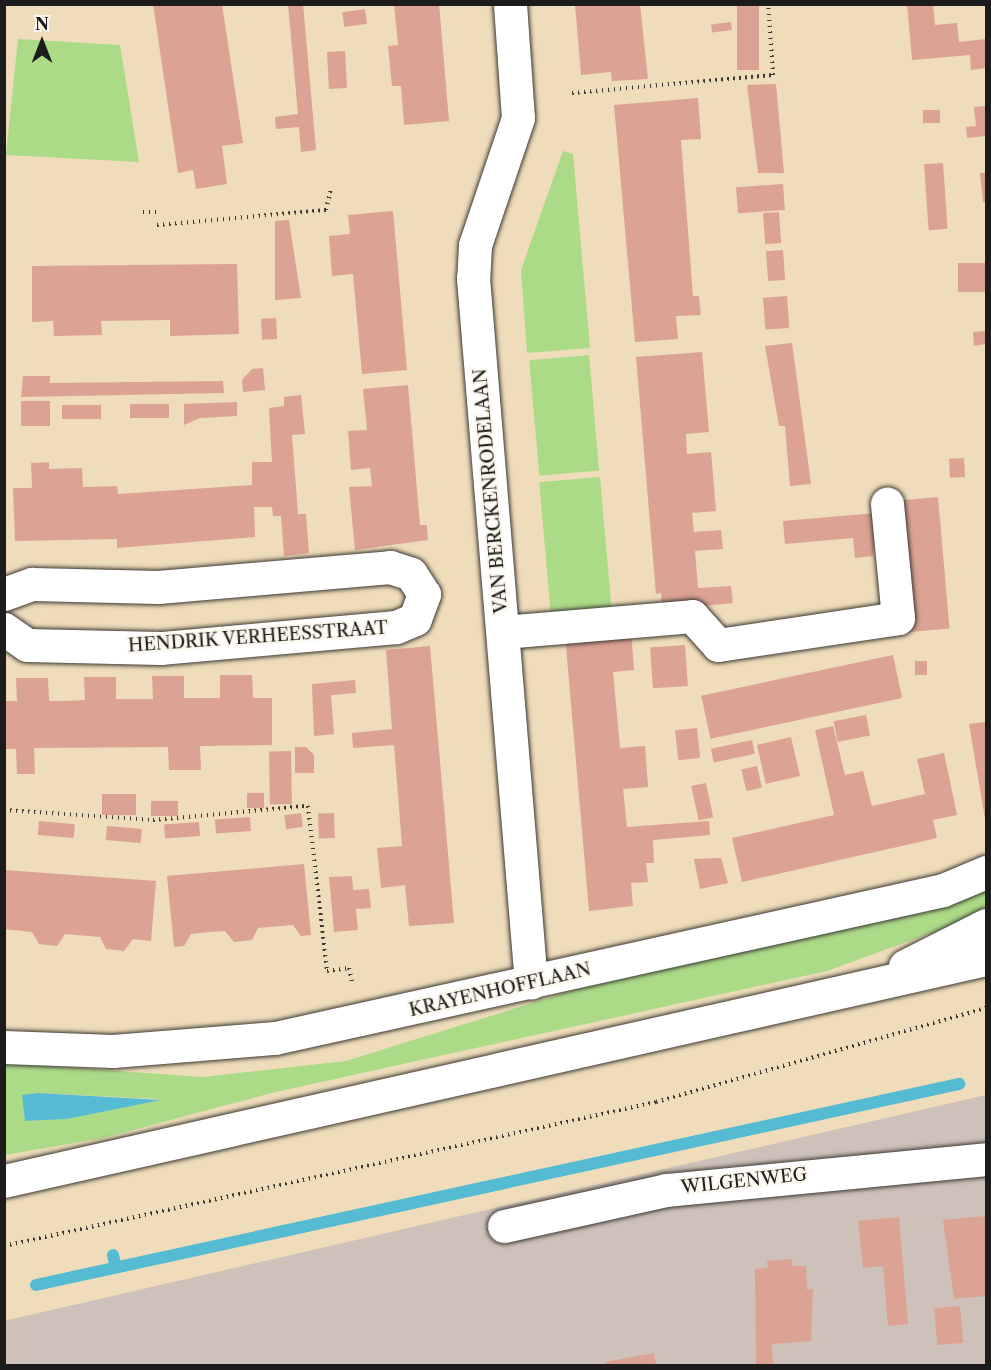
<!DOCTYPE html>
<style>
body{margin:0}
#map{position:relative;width:991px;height:1370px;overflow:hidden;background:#eedcba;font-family:"Libre Caslon Text",serif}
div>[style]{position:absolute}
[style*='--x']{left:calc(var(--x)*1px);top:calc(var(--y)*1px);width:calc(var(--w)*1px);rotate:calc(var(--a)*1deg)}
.industrial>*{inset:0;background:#cec1b9}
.green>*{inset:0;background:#acdb88;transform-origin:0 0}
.water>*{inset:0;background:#55bbd3}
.stream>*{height:12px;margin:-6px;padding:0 6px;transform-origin:6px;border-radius:6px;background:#55bbd3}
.building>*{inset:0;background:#dca293;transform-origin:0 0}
.path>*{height:4px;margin-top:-2px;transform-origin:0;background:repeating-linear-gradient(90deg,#3c3934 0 1.5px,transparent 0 6px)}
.roads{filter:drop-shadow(0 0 2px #3c3934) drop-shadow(0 0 2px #3c3934)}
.minor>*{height:33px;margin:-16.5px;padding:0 16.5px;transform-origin:16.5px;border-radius:16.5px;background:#fff}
span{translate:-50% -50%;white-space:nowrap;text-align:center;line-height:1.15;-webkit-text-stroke:4.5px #fbf7ec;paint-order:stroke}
.street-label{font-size:18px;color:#1c1c1c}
.frame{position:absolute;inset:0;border:6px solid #1c1c1c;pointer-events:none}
.north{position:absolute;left:12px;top:12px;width:60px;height:60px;-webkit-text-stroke:4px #fbf7ec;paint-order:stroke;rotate:0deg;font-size:16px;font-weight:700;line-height:24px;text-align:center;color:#1c1c1c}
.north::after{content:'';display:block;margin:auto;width:21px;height:27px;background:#1c1c1c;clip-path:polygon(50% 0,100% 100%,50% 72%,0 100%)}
</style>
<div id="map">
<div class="industrial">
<i style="clip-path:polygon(986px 1095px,986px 1365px,5px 1366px,4px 1321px)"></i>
</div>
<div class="green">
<i style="clip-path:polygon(18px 39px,120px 45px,139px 162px,6px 155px)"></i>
<i style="clip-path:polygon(563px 151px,573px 154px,590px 348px,527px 353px,521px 270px)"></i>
<i style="left:589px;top:355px;width:116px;height:60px;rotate:85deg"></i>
<i style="left:600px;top:477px;width:134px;height:61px;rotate:85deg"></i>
<i style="clip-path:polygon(evenodd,986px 890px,986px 913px,827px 971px,276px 1092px,103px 1138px,5px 1155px,5px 1063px,203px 1077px,346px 1061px,574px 990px,986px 890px,38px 1093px,157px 1099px,158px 1100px,67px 1119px,25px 1121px,38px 1093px)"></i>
</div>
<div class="water">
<i style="clip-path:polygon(38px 1093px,161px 1100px,67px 1119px,25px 1121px,22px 1095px)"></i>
</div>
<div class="stream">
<i style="--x:113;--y:1255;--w:13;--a:77"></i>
<i style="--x:36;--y:1285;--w:945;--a:-12.29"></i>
</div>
<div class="building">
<i style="clip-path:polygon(153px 4px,222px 4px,243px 143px,222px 146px,227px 184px,196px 189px,193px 170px,178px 173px)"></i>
<i style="clip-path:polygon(288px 4px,303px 4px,316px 150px,301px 152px,299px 127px,276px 129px,275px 117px,298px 114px)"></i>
<i style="clip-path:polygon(394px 4px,439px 4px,449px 121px,404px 125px,401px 86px,392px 86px,388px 46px,398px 45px)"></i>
<i style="clip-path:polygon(575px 4px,640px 4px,648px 79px,612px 81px,611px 72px,581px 75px)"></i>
<i style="left:737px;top:4px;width:22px;height:66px"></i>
<i style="clip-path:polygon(907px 4px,933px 4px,935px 25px,957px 23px,959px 42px,986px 39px,986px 68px,971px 70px,970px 55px,912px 60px)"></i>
<i style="left:365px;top:9px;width:15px;height:23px;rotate:82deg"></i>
<i style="left:731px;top:22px;width:8px;height:20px;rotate:83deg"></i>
<i style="left:345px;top:51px;width:37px;height:18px;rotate:87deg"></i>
<i style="clip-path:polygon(776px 84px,784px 173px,758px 173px,747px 85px)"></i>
<i style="clip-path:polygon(698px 98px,701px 139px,681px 140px,693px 296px,699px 296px,701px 315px,676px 316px,678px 339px,635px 342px,614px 105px)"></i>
<i style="clip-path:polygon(986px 106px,986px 136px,967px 138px,966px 127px,976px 126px,974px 107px)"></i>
<i style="left:940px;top:110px;width:13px;height:17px;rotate:90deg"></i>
<i style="left:943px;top:163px;width:66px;height:19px;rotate:86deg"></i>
<i style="clip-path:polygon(980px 173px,986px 173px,986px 202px,983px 202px)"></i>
<i style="left:783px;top:184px;width:26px;height:47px;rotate:86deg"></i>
<i style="clip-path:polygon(393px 211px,407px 370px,362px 374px,353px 274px,332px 276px,329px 236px,350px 234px,348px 215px)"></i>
<i style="left:779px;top:212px;width:31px;height:16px;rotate:86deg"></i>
<i style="clip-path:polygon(289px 220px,301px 298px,275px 300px,275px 221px)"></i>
<i style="left:783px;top:250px;width:30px;height:17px;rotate:86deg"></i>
<i style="left:986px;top:263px;width:29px;height:28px;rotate:90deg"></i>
<i style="clip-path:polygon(237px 264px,239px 334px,170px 336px,170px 320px,101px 321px,102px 335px,54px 336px,53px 321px,32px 322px,32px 266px)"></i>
<i style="left:787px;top:296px;width:32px;height:24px;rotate:86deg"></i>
<i style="left:276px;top:318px;width:21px;height:15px;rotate:87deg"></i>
<i style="clip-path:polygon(986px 331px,986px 344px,974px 346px,973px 332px)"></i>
<i style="clip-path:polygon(792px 343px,811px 484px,790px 486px,785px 426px,779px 426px,765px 346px)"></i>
<i style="clip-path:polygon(702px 352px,709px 432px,686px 434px,687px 454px,711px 452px,716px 511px,692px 513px,694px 532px,721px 530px,723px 549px,695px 551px,698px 588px,731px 586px,733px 603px,662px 610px,661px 593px,656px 594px,636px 357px)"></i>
<i style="clip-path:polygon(263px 368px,265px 390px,243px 392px,242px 380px,252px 369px)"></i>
<i style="clip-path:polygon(23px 376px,50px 376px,50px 383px,223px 381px,224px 393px,21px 397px)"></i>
<i style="clip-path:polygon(408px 385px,420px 525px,427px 525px,428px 540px,355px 550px,349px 487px,372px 486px,370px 468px,351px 470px,348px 431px,367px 430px,363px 389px)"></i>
<i style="clip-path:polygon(301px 395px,305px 434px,292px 435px,298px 514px,306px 514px,309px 553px,284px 556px,281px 516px,273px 516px,272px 507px,254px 507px,255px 537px,117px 548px,117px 539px,15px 541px,13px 488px,32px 488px,31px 463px,49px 462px,49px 469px,82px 468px,83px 487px,117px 486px,118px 494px,252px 485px,252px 462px,272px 462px,269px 408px,284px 406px,284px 397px)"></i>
<i style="left:50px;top:401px;width:25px;height:29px;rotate:90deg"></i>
<i style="clip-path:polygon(237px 402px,237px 416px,200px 418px,184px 425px,184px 404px)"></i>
<i style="left:130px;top:404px;width:39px;height:14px"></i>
<i style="left:62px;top:405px;width:39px;height:14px"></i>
<i style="left:964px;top:458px;width:19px;height:15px;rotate:87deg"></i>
<i style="left:938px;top:497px;width:132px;height:42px;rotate:85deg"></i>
<i style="clip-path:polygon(876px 513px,873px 556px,855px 558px,853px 538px,785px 544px,783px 521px)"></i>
<i style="clip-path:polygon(631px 629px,634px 670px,613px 672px,620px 748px,645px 746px,648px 787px,623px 789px,627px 827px,709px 821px,710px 835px,653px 840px,654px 863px,646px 863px,648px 882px,631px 883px,633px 906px,589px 911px,565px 635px)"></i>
<i style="left:685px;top:645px;width:41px;height:35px;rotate:86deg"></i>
<i style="clip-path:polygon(430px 646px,454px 923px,409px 926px,405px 885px,381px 888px,377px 848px,402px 846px,394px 745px,353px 748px,352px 733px,392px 729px,386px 650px)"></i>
<i style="left:893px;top:655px;width:44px;height:196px;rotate:78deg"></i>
<i style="left:915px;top:661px;width:12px;height:14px"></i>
<i style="clip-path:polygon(220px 675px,252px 675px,253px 698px,272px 698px,272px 745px,200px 746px,201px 770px,169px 770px,168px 747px,34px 748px,35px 774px,17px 774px,16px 749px,4px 749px,4px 701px,17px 701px,16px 678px,48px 678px,49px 701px,66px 701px,85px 700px,84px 677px,116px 677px,116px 699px,153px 699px,152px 676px,184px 676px,184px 698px,220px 698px)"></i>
<i style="clip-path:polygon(355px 680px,356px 693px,331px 695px,334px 734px,314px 736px,312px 684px)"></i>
<i style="left:866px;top:715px;width:21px;height:33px;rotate:79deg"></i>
<i style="clip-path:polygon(986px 722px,986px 819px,985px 819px,969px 724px)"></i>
<i style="clip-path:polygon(833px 726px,845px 775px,863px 771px,872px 806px,925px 794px,917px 759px,944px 753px,957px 815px,933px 820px,937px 838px,742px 882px,732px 838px,834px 815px,815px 730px)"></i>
<i style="left:697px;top:728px;width:30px;height:22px;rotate:84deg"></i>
<i style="left:791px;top:737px;width:40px;height:35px;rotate:77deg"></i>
<i style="left:752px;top:740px;width:14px;height:42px;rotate:78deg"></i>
<i style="clip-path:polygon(295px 747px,306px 747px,314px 755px,314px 773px,295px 773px)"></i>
<i style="left:291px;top:751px;width:53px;height:22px;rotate:89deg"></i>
<i style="left:757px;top:766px;width:22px;height:16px;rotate:77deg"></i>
<i style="left:706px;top:783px;width:35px;height:15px;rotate:78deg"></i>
<i style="left:247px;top:793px;width:17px;height:15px"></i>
<i style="left:102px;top:794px;width:34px;height:21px"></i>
<i style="left:151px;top:801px;width:27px;height:15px"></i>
<i style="left:301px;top:813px;width:14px;height:17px;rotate:82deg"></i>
<i style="left:334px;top:813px;width:25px;height:16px;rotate:88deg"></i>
<i style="left:250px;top:817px;width:14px;height:35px;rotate:86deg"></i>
<i style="left:39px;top:821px;width:36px;height:14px;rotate:5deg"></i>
<i style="left:199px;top:822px;width:14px;height:35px;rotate:86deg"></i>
<i style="left:107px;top:826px;width:35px;height:14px;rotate:5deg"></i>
<i style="clip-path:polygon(721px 858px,728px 883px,700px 889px,694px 859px)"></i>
<i style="clip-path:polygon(304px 864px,311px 935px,301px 936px,293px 925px,258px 928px,252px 940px,234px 942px,225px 931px,208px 932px,191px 934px,184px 946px,174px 947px,167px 876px)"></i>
<i style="clip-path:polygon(4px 870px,156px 881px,151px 941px,133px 939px,124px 951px,106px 949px,100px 937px,65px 934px,57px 946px,39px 944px,32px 932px,4px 929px)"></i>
<i style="clip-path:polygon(352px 876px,353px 890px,369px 889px,371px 908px,356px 909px,358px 930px,334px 932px,329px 877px)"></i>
<i style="clip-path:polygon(986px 1216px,986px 1296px,954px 1299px,943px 1220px)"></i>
<i style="clip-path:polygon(899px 1217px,908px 1324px,888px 1326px,883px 1266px,863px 1268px,858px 1221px)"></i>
<i style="clip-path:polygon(792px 1259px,793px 1266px,806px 1266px,807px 1290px,813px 1289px,811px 1341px,772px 1344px,773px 1365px,756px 1365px,755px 1269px,768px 1268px,767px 1261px)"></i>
<i style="left:960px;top:1306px;width:37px;height:26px;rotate:85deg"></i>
<i style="clip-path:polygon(654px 1353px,656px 1365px,606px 1365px,605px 1362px)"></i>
</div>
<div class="path">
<i style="--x:572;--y:93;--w:202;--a:-5.1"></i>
<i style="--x:773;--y:75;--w:71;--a:-94"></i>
<i style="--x:143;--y:212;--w:13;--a:0"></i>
<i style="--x:157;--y:225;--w:170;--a:-5.1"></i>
<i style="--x:326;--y:210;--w:23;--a:-77"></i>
<i style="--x:4;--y:810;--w:149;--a:3.8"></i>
<i style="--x:153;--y:820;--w:156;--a:-5.2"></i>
<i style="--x:308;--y:806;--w:166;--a:83.4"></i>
<i style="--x:327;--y:971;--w:22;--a:-8"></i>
<i style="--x:349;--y:968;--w:14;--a:78"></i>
<i style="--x:4;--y:1246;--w:668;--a:-12.45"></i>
<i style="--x:656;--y:1102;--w:343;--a:-15.9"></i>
</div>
<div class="roads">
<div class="minor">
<i style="--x:510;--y:4;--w:114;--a:86"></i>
<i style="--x:518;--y:118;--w:134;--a:108.7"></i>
<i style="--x:475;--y:245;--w:33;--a:93"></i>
<i style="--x:473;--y:278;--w:707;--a:85.3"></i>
<i style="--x:4;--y:594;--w:30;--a:-20"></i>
<i style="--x:32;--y:584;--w:126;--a:1.4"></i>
<i style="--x:158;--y:587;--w:233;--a:-4.9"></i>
<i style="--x:390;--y:567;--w:22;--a:18"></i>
<i style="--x:411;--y:574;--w:24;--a:57"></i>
<i style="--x:424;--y:594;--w:27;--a:110"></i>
<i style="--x:415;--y:619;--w:21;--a:157"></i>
<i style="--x:396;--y:627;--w:237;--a:174.9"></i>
<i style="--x:160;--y:648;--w:133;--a:-178.7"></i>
<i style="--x:27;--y:645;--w:28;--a:-145"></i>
<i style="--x:503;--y:632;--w:190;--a:-4.8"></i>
<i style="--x:692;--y:616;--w:39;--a:48"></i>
<i style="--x:718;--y:645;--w:182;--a:-8.5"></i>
<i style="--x:898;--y:618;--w:115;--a:-95.5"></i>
<i style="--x:905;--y:966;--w:91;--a:-26.8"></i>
<i style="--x:4;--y:1047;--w:109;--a:2.1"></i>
<i style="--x:113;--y:1051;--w:163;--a:-4.6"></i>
<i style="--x:275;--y:1038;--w:684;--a:-12.49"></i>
<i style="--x:943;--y:890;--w:47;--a:-22.7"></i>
<i style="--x:4;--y:1181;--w:1007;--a:-12.74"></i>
<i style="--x:504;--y:1226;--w:166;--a:-12.5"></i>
<i style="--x:666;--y:1190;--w:321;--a:-5.5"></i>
</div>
</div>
<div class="street-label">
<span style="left:491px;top:491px;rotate:-95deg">VAN BERCKENRODELAAN</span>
<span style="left:258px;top:637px;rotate:-4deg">HENDRIK VERHEESSTRAAT</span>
<span style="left:500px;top:990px;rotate:-13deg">KRAYENHOFFLAAN</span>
<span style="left:744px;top:1181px;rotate:-6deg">WILGENWEG</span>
</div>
<div class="frame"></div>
<div class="north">N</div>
</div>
